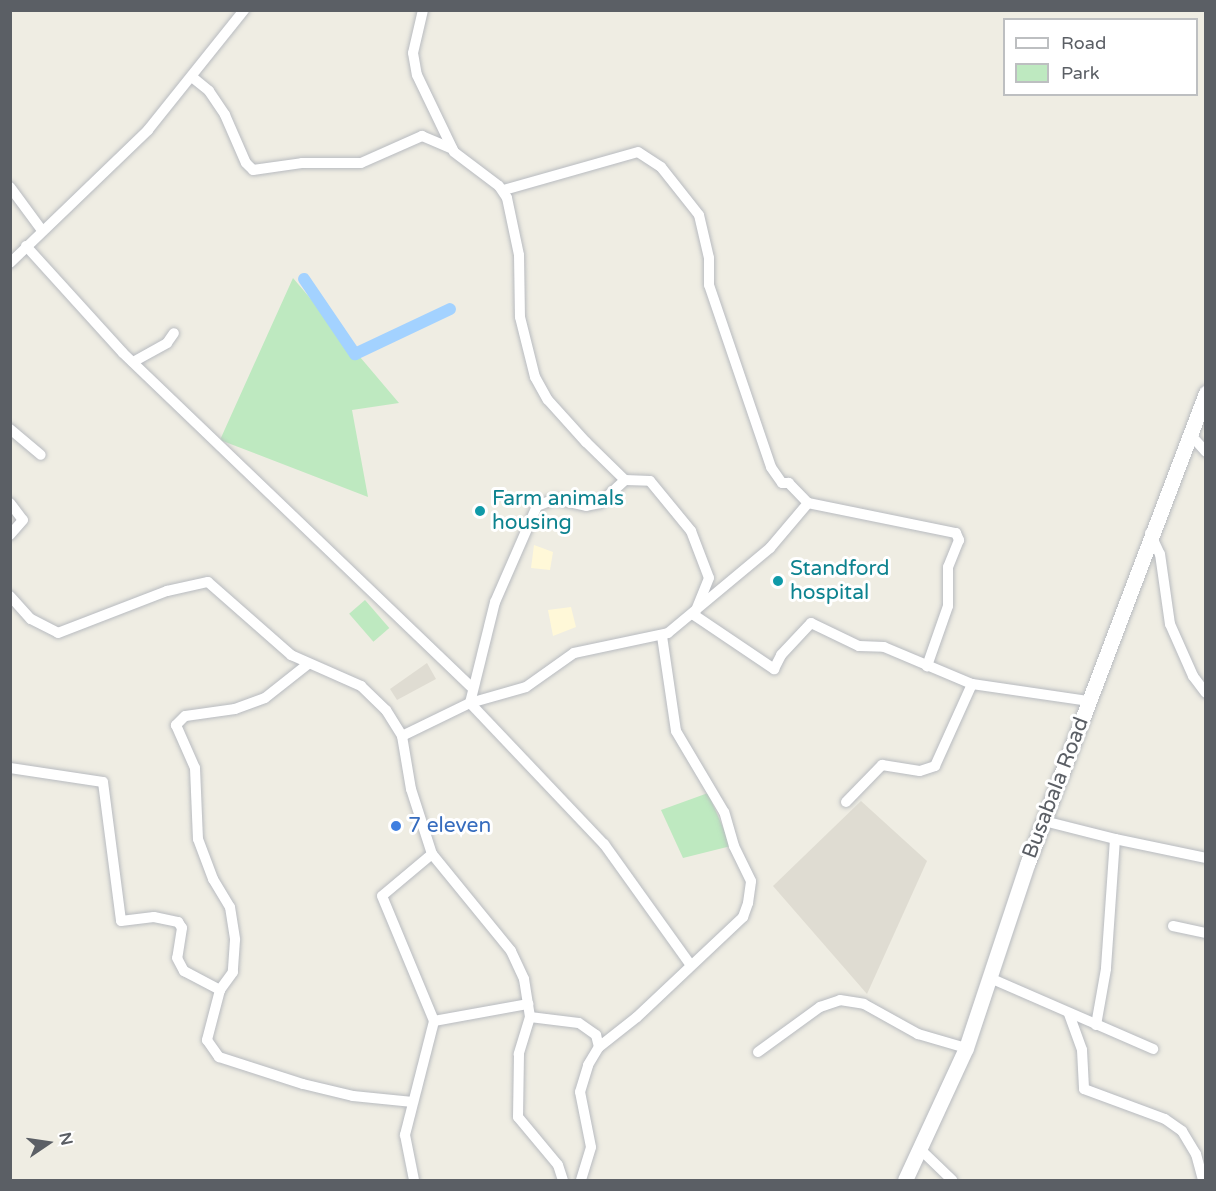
<!DOCTYPE html>
<style>
body{margin:0}
#map{position:relative;width:1216px;height:1191px;overflow:hidden;background:#efede3;font-family:"Varela Round",sans-serif}
div>[style]{position:absolute}
[style*='--x']{left:calc(var(--x)*1px);top:calc(var(--y)*1px);width:calc(var(--w)*1px);rotate:calc(var(--a)*1deg)}
.commercial>*{inset:0;background:#fff8d8}
.education>*{inset:0;background:#dfdcd2}
.green>*{inset:0;background:#bee9c0;transform-origin:0 0}
.canal>*{height:12px;margin:-6px;padding:0 6px;transform-origin:6px;border-radius:6px;background:#a3d2ff}
.roads{filter:drop-shadow(0 0 2px #b8bbc0) drop-shadow(0 0 2px #b8bbc0)}
.street>*{height:10px;margin:-5px;padding:0 5px;transform-origin:5px;border-radius:5px;background:#fff}
.secondary>*{height:15px;margin:-7.5px;padding:0 7.5px;transform-origin:7.5px;border-radius:7.5px;background:#fff}
.dots>*{width:16px;height:16px;translate:-50% -50%;box-sizing:border-box;border:3px solid #fff;border-radius:50%}
span{translate:-50% -50%;white-space:nowrap;text-align:center;line-height:1.15;-webkit-text-stroke:6px #fff;paint-order:stroke}
.culture-label{font-size:21px;color:#0d838f}
.left{translate:0 -50%;text-align:left}
.street-label{font-size:21px;color:#5b5f65}
.shop-label{font-size:21px;color:#366cbe}
.frame{position:absolute;inset:0;border:12px solid #5b5f65;pointer-events:none}
.legend{position:absolute;left:1003px;top:18px;width:195px;height:78px;box-sizing:border-box;background:#fff;border:2px solid #bdbfc1;margin:0;padding:8px 10px;list-style:none;font-size:18px;color:#5b5f65}
.legend li{display:flex;align-items:center;gap:12px;height:30px}
.legend b{width:30px;border:2px solid #bdbfc1}
.north{position:absolute;left:18px;top:1113px;width:60px;height:60px;-webkit-text-stroke:4px #fff;paint-order:stroke;rotate:77deg;font-size:16px;font-weight:700;line-height:24px;text-align:center;color:#5b5f65}
.north::after{content:'';display:block;margin:auto;width:21px;height:27px;background:#5b5f65;clip-path:polygon(50% 0,100% 100%,50% 72%,0 100%)}
</style>
<div id="map">
<div class="commercial">
<i style="clip-path:polygon(534px 545px,553px 552px,550px 570px,531px 568px)"></i>
<i style="clip-path:polygon(571px 607px,576px 627px,553px 636px,548px 610px)"></i>
</div>
<div class="education">
<i style="clip-path:polygon(427px 663px,436px 679px,397px 700px,390px 689px)"></i>
<i style="clip-path:polygon(861px 801px,927px 861px,867px 994px,773px 886px)"></i>
</div>
<div class="green">
<i style="clip-path:polygon(293px 278px,399px 403px,352px 410px,368px 497px,220px 440px)"></i>
<i style="left:365px;top:600px;width:37px;height:21px;rotate:49deg"></i>
<i style="clip-path:polygon(708px 793px,731px 846px,683px 858px,661px 810px)"></i>
</div>
<div class="canal">
<i style="--x:304;--y:279;--w:91;--a:55.8"></i>
<i style="--x:355;--y:354;--w:105;--a:-25.3"></i>
</div>
<div class="roads">
<div class="street">
<i style="--x:423;--y:10;--w:44;--a:103.1"></i>
<i style="--x:413;--y:53;--w:22;--a:80"></i>
<i style="--x:417;--y:75;--w:85;--a:64.3"></i>
<i style="--x:454;--y:152;--w:56;--a:37.1"></i>
<i style="--x:499;--y:186;--w:14;--a:56"></i>
<i style="--x:507;--y:198;--w:58;--a:78.1"></i>
<i style="--x:519;--y:255;--w:62;--a:89.1"></i>
<i style="--x:520;--y:317;--w:62;--a:76"></i>
<i style="--x:535;--y:377;--w:26;--a:61"></i>
<i style="--x:548;--y:400;--w:57;--a:47.9"></i>
<i style="--x:586;--y:442;--w:54;--a:44.3"></i>
<i style="--x:625;--y:480;--w:25;--a:2"></i>
<i style="--x:650;--y:481;--w:65;--a:50.6"></i>
<i style="--x:691;--y:531;--w:50;--a:69"></i>
<i style="--x:709;--y:578;--w:40;--a:112"></i>
<i style="--x:694;--y:615;--w:97;--a:34"></i>
<i style="--x:774;--y:669;--w:16;--a:-63"></i>
<i style="--x:781;--y:655;--w:44;--a:-46.8"></i>
<i style="--x:811;--y:623;--w:53;--a:25.6"></i>
<i style="--x:859;--y:646;--w:25;--a:2"></i>
<i style="--x:884;--y:647;--w:95;--a:22.8"></i>
<i style="--x:972;--y:684;--w:117;--a:8.3"></i>
<i style="--x:192;--y:77;--w:22;--a:39"></i>
<i style="--x:209;--y:91;--w:29;--a:56"></i>
<i style="--x:225;--y:115;--w:52;--a:66.4"></i>
<i style="--x:246;--y:163;--w:10;--a:45"></i>
<i style="--x:253;--y:170;--w:49;--a:-8.1"></i>
<i style="--x:302;--y:163;--w:59;--a:0"></i>
<i style="--x:361;--y:163;--w:67;--a:-23.9"></i>
<i style="--x:422;--y:136;--w:33;--a:23"></i>
<i style="--x:10;--y:187;--w:52;--a:53.6"></i>
<i style="--x:26;--y:246;--w:144;--a:47.8"></i>
<i style="--x:123;--y:353;--w:482;--a:43.8"></i>
<i style="--x:10;--y:263;--w:192;--a:-43.9"></i>
<i style="--x:148;--y:130;--w:154;--a:-51.3"></i>
<i style="--x:133;--y:362;--w:39;--a:-29"></i>
<i style="--x:167;--y:343;--w:12;--a:-55"></i>
<i style="--x:10;--y:429;--w:40;--a:40"></i>
<i style="--x:1189;--y:433;--w:25;--a:48"></i>
<i style="--x:625;--y:480;--w:34;--a:137"></i>
<i style="--x:600;--y:503;--w:14;--a:168"></i>
<i style="--x:586;--y:506;--w:32;--a:-167"></i>
<i style="--x:555;--y:499;--w:19;--a:159"></i>
<i style="--x:537;--y:506;--w:105;--a:113.6"></i>
<i style="--x:495;--y:602;--w:104;--a:103.9"></i>
<i style="--x:470;--y:703;--w:195;--a:46.5"></i>
<i style="--x:604;--y:844;--w:148;--a:54.4"></i>
<i style="--x:10;--y:503;--w:21;--a:53"></i>
<i style="--x:23;--y:520;--w:20;--a:131"></i>
<i style="--x:808;--y:503;--w:151;--a:11.5"></i>
<i style="--x:956;--y:533;--w:8;--a:67"></i>
<i style="--x:959;--y:540;--w:29;--a:112"></i>
<i style="--x:948;--y:567;--w:39;--a:90"></i>
<i style="--x:948;--y:606;--w:64;--a:109.3"></i>
<i style="--x:1150;--y:533;--w:23;--a:65"></i>
<i style="--x:1160;--y:554;--w:71;--a:81.9"></i>
<i style="--x:1170;--y:624;--w:57;--a:66.1"></i>
<i style="--x:1193;--y:676;--w:21;--a:53"></i>
<i style="--x:10;--y:596;--w:31;--a:48"></i>
<i style="--x:31;--y:619;--w:30;--a:27"></i>
<i style="--x:58;--y:633;--w:117;--a:-21.1"></i>
<i style="--x:167;--y:591;--w:42;--a:-12.4"></i>
<i style="--x:208;--y:582;--w:111;--a:41.3"></i>
<i style="--x:291;--y:655;--w:77;--a:23.9"></i>
<i style="--x:361;--y:686;--w:35;--a:44"></i>
<i style="--x:386;--y:710;--w:31;--a:58"></i>
<i style="--x:402;--y:736;--w:54;--a:80.4"></i>
<i style="--x:411;--y:789;--w:68;--a:72.1"></i>
<i style="--x:432;--y:854;--w:125;--a:50.8"></i>
<i style="--x:511;--y:951;--w:31;--a:65"></i>
<i style="--x:524;--y:979;--w:38;--a:81"></i>
<i style="--x:530;--y:1017;--w:39;--a:107"></i>
<i style="--x:519;--y:1054;--w:63;--a:90.9"></i>
<i style="--x:518;--y:1117;--w:62;--a:50.2"></i>
<i style="--x:558;--y:1165;--w:16;--a:72"></i>
<i style="--x:308;--y:664;--w:55;--a:141.7"></i>
<i style="--x:265;--y:698;--w:32;--a:160"></i>
<i style="--x:235;--y:709;--w:50;--a:172"></i>
<i style="--x:185;--y:716;--w:13;--a:135"></i>
<i style="--x:176;--y:725;--w:47;--a:66.2"></i>
<i style="--x:195;--y:768;--w:71;--a:87.6"></i>
<i style="--x:198;--y:839;--w:43;--a:69.4"></i>
<i style="--x:213;--y:879;--w:33;--a:59"></i>
<i style="--x:230;--y:907;--w:33;--a:81"></i>
<i style="--x:235;--y:940;--w:32;--a:94"></i>
<i style="--x:233;--y:972;--w:22;--a:126"></i>
<i style="--x:220;--y:990;--w:52;--a:104.6"></i>
<i style="--x:207;--y:1040;--w:21;--a:55"></i>
<i style="--x:219;--y:1057;--w:88;--a:17.8"></i>
<i style="--x:303;--y:1084;--w:51;--a:13.5"></i>
<i style="--x:353;--y:1096;--w:60;--a:5.7"></i>
<i style="--x:402;--y:736;--w:76;--a:-25.9"></i>
<i style="--x:470;--y:703;--w:58;--a:-15.9"></i>
<i style="--x:526;--y:687;--w:59;--a:-35.3"></i>
<i style="--x:574;--y:653;--w:96;--a:-12"></i>
<i style="--x:668;--y:633;--w:133;--a:-39.8"></i>
<i style="--x:770;--y:548;--w:59;--a:-49.8"></i>
<i style="--x:808;--y:503;--w:28;--a:-134"></i>
<i style="--x:789;--y:483;--w:7;--a:180"></i>
<i style="--x:782;--y:483;--w:19;--a:-125"></i>
<i style="--x:771;--y:467;--w:192;--a:-108.8"></i>
<i style="--x:709;--y:285;--w:27;--a:-90"></i>
<i style="--x:709;--y:258;--w:44;--a:-103.1"></i>
<i style="--x:699;--y:215;--w:61;--a:-128.4"></i>
<i style="--x:661;--y:167;--w:27;--a:-147"></i>
<i style="--x:638;--y:152;--w:139;--a:164.2"></i>
<i style="--x:10;--y:768;--w:94;--a:8.6"></i>
<i style="--x:103;--y:782;--w:140;--a:82.6"></i>
<i style="--x:121;--y:921;--w:33;--a:-7"></i>
<i style="--x:154;--y:917;--w:25;--a:12"></i>
<i style="--x:178;--y:922;--w:7;--a:56"></i>
<i style="--x:182;--y:928;--w:30;--a:99"></i>
<i style="--x:177;--y:958;--w:15;--a:62"></i>
<i style="--x:184;--y:971;--w:41;--a:27.8"></i>
<i style="--x:846;--y:802;--w:52;--a:-45.8"></i>
<i style="--x:882;--y:765;--w:38;--a:9"></i>
<i style="--x:920;--y:771;--w:16;--a:-18"></i>
<i style="--x:935;--y:766;--w:90;--a:-65.7"></i>
<i style="--x:1044;--y:821;--w:73;--a:14.2"></i>
<i style="--x:1115;--y:839;--w:130;--a:94"></i>
<i style="--x:1106;--y:969;--w:57;--a:100.1"></i>
<i style="--x:1115;--y:839;--w:93;--a:11.8"></i>
<i style="--x:432;--y:854;--w:65;--a:140"></i>
<i style="--x:382;--y:896;--w:135;--a:67.4"></i>
<i style="--x:1173;--y:926;--w:34;--a:12"></i>
<i style="--x:990;--y:978;--w:178;--a:23.5"></i>
<i style="--x:1069;--y:1014;--w:38;--a:70"></i>
<i style="--x:1082;--y:1050;--w:39;--a:87"></i>
<i style="--x:1084;--y:1089;--w:86;--a:20.3"></i>
<i style="--x:1165;--y:1119;--w:21;--a:35"></i>
<i style="--x:1182;--y:1131;--w:27;--a:59"></i>
<i style="--x:1196;--y:1154;--w:27;--a:75"></i>
<i style="--x:530;--y:1017;--w:49;--a:7"></i>
<i style="--x:579;--y:1023;--w:21;--a:35"></i>
<i style="--x:596;--y:1035;--w:12;--a:76"></i>
<i style="--x:758;--y:1052;--w:77;--a:-36"></i>
<i style="--x:820;--y:1007;--w:21;--a:-19"></i>
<i style="--x:840;--y:1000;--w:24;--a:9"></i>
<i style="--x:864;--y:1004;--w:62;--a:29.1"></i>
<i style="--x:918;--y:1034;--w:50;--a:16.3"></i>
<i style="--x:922;--y:1151;--w:42;--a:44"></i>
<i style="--x:414;--y:1180;--w:46;--a:-101.3"></i>
<i style="--x:405;--y:1135;--w:118;--a:-75.7"></i>
<i style="--x:434;--y:1021;--w:96;--a:-10.3"></i>
<i style="--x:581;--y:1180;--w:34;--a:-73"></i>
<i style="--x:591;--y:1147;--w:56;--a:-101.3"></i>
<i style="--x:580;--y:1092;--w:28;--a:-73"></i>
<i style="--x:588;--y:1065;--w:21;--a:-59"></i>
<i style="--x:599;--y:1047;--w:48;--a:-38.3"></i>
<i style="--x:637;--y:1017;--w:146;--a:-43.3"></i>
<i style="--x:743;--y:917;--w:15;--a:-70"></i>
<i style="--x:748;--y:903;--w:22;--a:-82"></i>
<i style="--x:751;--y:881;--w:39;--a:-116"></i>
<i style="--x:734;--y:846;--w:35;--a:-106"></i>
<i style="--x:724;--y:812;--w:94;--a:-120.7"></i>
<i style="--x:676;--y:731;--w:96;--a:-98.4"></i>
</div>
<div class="secondary">
<i style="--x:905;--y:1180;--w:145;--a:-65.2"></i>
<i style="--x:966;--y:1048;--w:196;--a:-71.6"></i>
<i style="--x:1028;--y:862;--w:502;--a:-69.22"></i>
</div>
</div>
<div class="dots">
<i style="left:480px;top:511px;background:#0f9aa8"></i>
<i style="left:778px;top:581px;background:#0f9aa8"></i>
<i style="left:396px;top:826px;background:#3f7fe0"></i>
</div>
<div class="culture-label">
<span class="left" style="left:492px;top:511px">Farm animals<br>housing</span>
<span class="left" style="left:790px;top:581px">Standford<br>hospital</span>
</div>
<div class="street-label">
<span style="left:1056px;top:788px;rotate:-69deg">Busabala Road</span>
</div>
<div class="shop-label">
<span class="left" style="left:408px;top:826px">7 eleven</span>
</div>
<div class="frame"></div>
<ul class="legend">
<li><b style="height:8px;background:#fff"></b>Road</li>
<li><b style="height:16px;background:#bee9c0"></b>Park</li>
</ul>
<div class="north">N</div>
</div>
